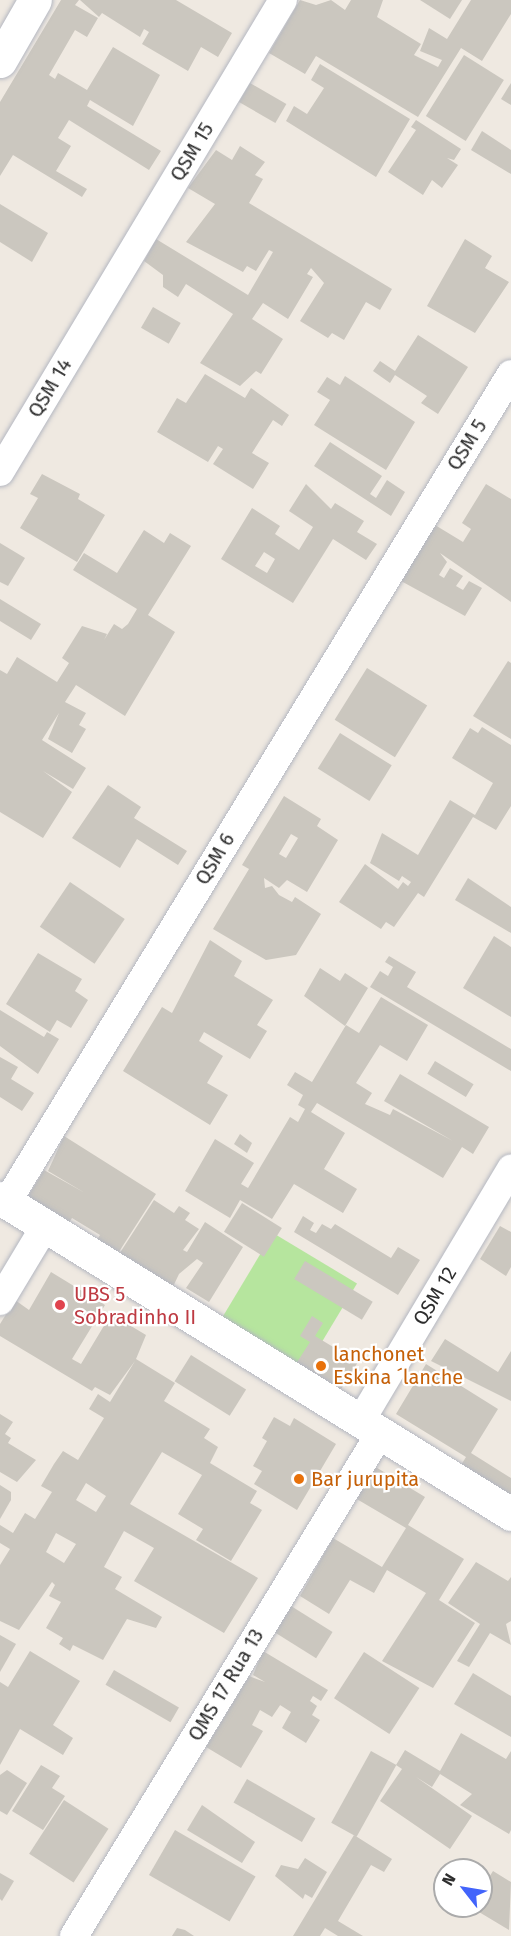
<!DOCTYPE html>
<meta charset="utf-8">
<style>
body{margin:0}
#map{position:relative;width:511px;height:1936px;overflow:hidden;background:#efe9e1;font-family:"Fira Sans",sans-serif}
div>[style]{position:absolute}
[style*='--x']{left:calc(var(--x)*1px);top:calc(var(--y)*1px);width:calc(var(--w)*1px);rotate:calc(var(--a)*1deg)}
.green>*{inset:0;background:#b6e59e;transform-origin:0 0}
.building>*{inset:0;background:#cbc7bf;transform-origin:0 0}
.roads{filter:drop-shadow(0 0 2px #b4b7c1) drop-shadow(0 0 2px #b4b7c1)}
.minor>*{height:28px;margin:-14px;padding:0 14px;transform-origin:14px;border-radius:14px;background:#fff}
.tertiary>*{height:33px;margin:-16.5px;padding:0 16.5px;transform-origin:16.5px;border-radius:16.5px;background:#fff}
.dots>*{width:16px;height:16px;translate:-50% -50%;box-sizing:border-box;border:3px solid #fff;border-radius:50%}
span{translate:-50% -50%;white-space:nowrap;text-align:center;line-height:1.15;-webkit-text-stroke:4.5px #fff;paint-order:stroke}
.street-label{font-size:20px;color:#2e2e2e}
.health-label{font-size:20px;color:#be3a42}
.left{translate:0 -50%;text-align:left}
.food-label{font-size:20px;color:#c56008}
.north{position:absolute;left:433px;top:1858px;width:60px;height:60px;box-sizing:border-box;background:#fff;border:2px solid #ababab;border-radius:50%;rotate:301deg;font-size:16px;font-weight:700;line-height:24px;text-align:center;color:#2e2e2e}
.north::after{content:'';display:block;margin:auto;width:21px;height:27px;background:#4264fb;clip-path:polygon(50% 0,100% 100%,50% 72%,0 100%)}
</style>
<div id="map">
<div class="green">
<i style="left:273px;top:1233px;width:98px;height:100px;rotate:31deg"></i>
</div>
<div class="building">
<i style="clip-path:polygon(61px 0,79px 0,75px 5px,98px 18px,87px 37px,75px 30px,49px 75px,55px 79px,58px 73px,87px 90px,113px 47px,160px 75px,133px 126px,90px 100px,87px 106px,161px 151px,149px 170px,69px 120px,58px 138px,71px 146px,56px 171px,87px 189px,82px 197px,13px 155px,0 176px,0 102px)"></i>
<i style="clip-path:polygon(80px 0,176px 0,232px 33px,218px 57px,201px 47px,188px 71px,142px 44px,149px 32px,144px 29px,140px 37px,102px 13px,99px 17px)"></i>
<i style="clip-path:polygon(300px 0,316px 5px,331px 0,345px 10px,351px 0,383px 0,377px 17px,421px 44px,414px 55px,438px 67px,442px 60px,420px 51px,429px 28px,447px 39px,471px 0,511px 0,511px 14px,482px 61px,461px 48px,418px 117px,316px 56px,305px 74px,269px 53px)"></i>
<i style="clip-path:polygon(420px 0,462px 0,450px 19px)"></i>
<i style="left:464px;top:55px;width:47px;height:72px;rotate:32deg"></i>
<i style="clip-path:polygon(320px 64px,410px 119px,376px 177px,286px 121px,294px 106px,307px 114px,324px 88px,311px 80px)"></i>
<i style="left:250px;top:83px;width:42px;height:22px;rotate:30deg"></i>
<i style="clip-path:polygon(511px 83px,511px 105px,501px 99px)"></i>
<i style="clip-path:polygon(416px 120px,461px 149px,454px 160px,447px 158px,458px 165px,442px 188px,432px 180px,423px 195px,388px 172px,416px 130px,411px 127px)"></i>
<i style="clip-path:polygon(482px 131px,511px 150px,511px 174px,471px 150px)"></i>
<i style="clip-path:polygon(240px 146px,265px 162px,255px 175px,263px 179px,249px 203px,392px 289px,380px 310px,366px 302px,344px 340px,332px 333px,328px 338px,300px 321px,324px 283px,311px 268px,307px 274px,313px 277px,288px 319px,263px 303px,252px 319px,283px 339px,261px 374px,256px 371px,240px 386px,200px 363px,233px 314px,186px 284px,178px 297px,163px 287px,163px 275px,144px 261px,156px 239px,248px 295px,273px 252px,269px 250px,256px 271px,247px 266px,243px 272px,186px 242px,215px 204px,188px 188px,216px 150px,232px 160px)"></i>
<i style="clip-path:polygon(0 204px,48px 233px,32px 262px,0 242px)"></i>
<i style="clip-path:polygon(465px 239px,492px 256px,485px 268px,509px 282px,475px 333px,427px 306px)"></i>
<i style="left:153px;top:307px;width:32px;height:24px;rotate:30deg"></i>
<i style="clip-path:polygon(418px 335px,468px 367px,438px 414px,421px 403px,427px 396px,395px 375px,390px 383px,373px 371px,380px 361px,395px 371px)"></i>
<i style="clip-path:polygon(205px 374px,245px 398px,251px 388px,289px 415px,282px 426px,273px 420px,252px 453px,269px 463px,253px 489px,213px 464px,223px 449px,218px 446px,208px 462px,157px 432px,177px 398px,186px 403px)"></i>
<i style="clip-path:polygon(345px 376px,415px 422px,386px 470px,314px 425px,330px 400px,317px 392px,327px 377px,340px 385px)"></i>
<i style="clip-path:polygon(330px 442px,382px 476px,370px 494px,376px 498px,387px 480px,405px 492px,391px 516px,314px 466px)"></i>
<i style="clip-path:polygon(42px 474px,80px 494px,78px 499px,105px 515px,77px 562px,20px 528px,38px 498px,30px 494px)"></i>
<i style="clip-path:polygon(evenodd,306px 484px,331px 509px,335px 503px,364px 521px,357px 532px,377px 544px,366px 560px,333px 539px,293px 603px,221px 559px,252px 508px,280px 526px,275px 534px,299px 550px,313px 527px,289px 511px,306px 484px,264px 552px,275px 559px,267px 573px,255px 566px,264px 552px)"></i>
<i style="clip-path:polygon(486px 484px,511px 499px,511px 602px,440px 553px,447px 562px,439px 575px,444px 578px,450px 568px,463px 576px,456px 586px,463px 590px,469px 581px,482px 588px,465px 616px,401px 581px,435px 525px,463px 542px,471px 529px,462px 523px)"></i>
<i style="clip-path:polygon(144px 530px,164px 543px,170px 533px,191px 546px,148px 615px,175px 632px,125px 716px,76px 685px,65px 702px,86px 713px,79px 725px,86px 729px,72px 753px,48px 739px,59px 713px,42px 740px,86px 768px,73px 789px,43px 771px,72px 792px,43px 838px,0 812px,0 670px,7px 674px,17px 657px,57px 682px,69px 663px,62px 658px,82px 626px,107px 634px,104px 640px,114px 624px,122px 629px,128px 624px,137px 609px,73px 570px,84px 553px,117px 573px)"></i>
<i style="clip-path:polygon(0 543px,25px 558px,8px 586px,0 582px)"></i>
<i style="clip-path:polygon(0 599px,41px 624px,31px 640px,0 621px)"></i>
<i style="clip-path:polygon(508px 661px,511px 663px,511px 739px,473px 716px)"></i>
<i style="left:367px;top:668px;width:71px;height:61px;rotate:32deg"></i>
<i style="clip-path:polygon(482px 727px,511px 745px,511px 806px,496px 830px,473px 817px,424px 897px,418px 893px,394px 927px,386px 922px,381px 929px,339px 902px,365px 864px,398px 889px,403px 882px,408px 886px,411px 882px,402px 876px,399px 881px,370px 863px,382px 833px,418px 855px,450px 800px,475px 815px,493px 783px,452px 758px,470px 728px,478px 733px)"></i>
<i style="left:340px;top:733px;width:61px;height:42px;rotate:32deg"></i>
<i style="clip-path:polygon(108px 785px,141px 807px,134px 818px,187px 851px,178px 865px,137px 839px,120px 868px,72px 838px)"></i>
<i style="clip-path:polygon(evenodd,284px 796px,321px 819px,317px 826px,338px 840px,307px 892px,287px 880px,279px 888px,264px 878px,265px 888px,272px 886px,279px 895px,292px 902px,295px 897px,321px 914px,296px 955px,266px 960px,213px 929px,249px 869px,242px 865px,284px 796px,291px 834px,298px 838px,286px 858px,279px 854px,291px 834px)"></i>
<i style="clip-path:polygon(468px 878px,511px 907px,511px 933px,455px 900px)"></i>
<i style="left:70px;top:882px;width:66px;height:54px;rotate:34deg"></i>
<i style="clip-path:polygon(494px 936px,511px 947px,511px 1017px,463px 988px)"></i>
<i style="clip-path:polygon(210px 940px,242px 961px,234px 976px,273px 1000px,257px 1025px,267px 1031px,250px 1059px,204px 1032px,199px 1041px,223px 1056px,207px 1083px,228px 1095px,210px 1125px,123px 1071px,162px 1007px,172px 1013px)"></i>
<i style="clip-path:polygon(38px 953px,82px 979px,75px 991px,88px 1000px,71px 1028px,57px 1020px,50px 1032px,6px 1004px)"></i>
<i style="clip-path:polygon(389px 956px,416px 972px,407px 987px,511px 1049px,511px 1071px,370px 987px,380px 971px,388px 976px,393px 967px,385px 962px)"></i>
<i style="clip-path:polygon(320px 968px,340px 981px,345px 973px,368px 988px,345px 1026px,304px 996px)"></i>
<i style="clip-path:polygon(381px 997px,428px 1025px,407px 1061px,380px 1045px,356px 1083px,372px 1093px,365px 1104px,390px 1115px,393px 1109px,453px 1141px,384px 1101px,400px 1074px,489px 1127px,473px 1154px,462px 1147px,443px 1178px,317px 1103px,311px 1112px,345px 1133px,324px 1169px,357px 1189px,343px 1213px,294px 1184px,272px 1219px,240px 1200px,230px 1218px,185px 1191px,215px 1139px,254px 1163px,241px 1184px,248px 1188px,290px 1117px,298px 1122px,305px 1109px,298px 1105px,303px 1095px,287px 1085px,295px 1072px,312px 1082px,346px 1025px,359px 1033px)"></i>
<i style="clip-path:polygon(0 1010px,44px 1037px,47px 1032px,59px 1039px,38px 1074px,0 1046px)"></i>
<i style="clip-path:polygon(0 1057px,18px 1067px,11px 1079px,34px 1093px,22px 1111px,0 1097px)"></i>
<i style="left:435px;top:1061px;width:45px;height:15px;rotate:31deg"></i>
<i style="clip-path:polygon(240px 1134px,252px 1143px,247px 1153px,234px 1144px)"></i>
<i style="clip-path:polygon(64px 1136px,156px 1194px,115px 1258px,94px 1245px,100px 1235px,72px 1218px,67px 1226px,25px 1201px,44px 1170px,85px 1193px,48px 1171px)"></i>
<i style="clip-path:polygon(154px 1200px,174px 1213px,179px 1206px,190px 1213px,185px 1220px,199px 1229px,183px 1250px,187px 1252px,205px 1222px,243px 1247px,209px 1302px,186px 1288px,203px 1263px,197px 1259px,179px 1274px,169px 1295px,114px 1262px)"></i>
<i style="left:242px;top:1203px;width:47px;height:34px;rotate:32deg"></i>
<i style="clip-path:polygon(303px 1216px,314px 1223px,310px 1230px,316px 1233px,322px 1224px,331px 1229px,335px 1224px,391px 1258px,398px 1247px,420px 1260px,398px 1295px,294px 1232px)"></i>
<i style="clip-path:polygon(500px 1226px,511px 1232px,511px 1267px,506px 1276px,480px 1259px)"></i>
<i style="left:305px;top:1261px;width:79px;height:21px;rotate:31deg"></i>
<i style="clip-path:polygon(evenodd,51px 1272px,105px 1305px,72px 1359px,81px 1364px,111px 1314px,146px 1335px,136px 1359px,175px 1383px,164px 1401px,210px 1429px,204px 1438px,218px 1447px,210px 1463px,257px 1491px,250px 1503px,262px 1510px,231px 1561px,196px 1540px,203px 1529px,178px 1514px,202px 1475px,162px 1452px,130px 1504px,258px 1578px,224px 1633px,134px 1581px,154px 1548px,124px 1531px,104px 1567px,122px 1577px,115px 1589px,162px 1617px,156px 1628px,127px 1619px,103px 1660px,73px 1645px,70px 1651px,59px 1644px,63px 1638px,46px 1628px,61px 1602px,49px 1596px,55px 1585px,52px 1582px,19px 1630px,0 1621px,0 1565px,10px 1549px,0 1543px,0 1525px,13px 1533px,25px 1513px,35px 1519px,52px 1492px,41px 1486px,54px 1464px,63px 1451px,78px 1460px,104px 1418px,89px 1409px,98px 1394px,110px 1402px,135px 1361px,110px 1395px,95px 1387px,92px 1391px,0 1336px,0 1324px,15px 1300px,29px 1310px,51px 1272px,86px 1483px,106px 1496px,96px 1512px,76px 1500px,86px 1483px,51px 1272px,56px 1533px,76px 1544px,64px 1563px,46px 1552px,56px 1533px)"></i>
<i style="clip-path:polygon(312px 1316px,323px 1323px,315px 1336px,358px 1362px,336px 1397px,292px 1370px,310px 1342px,300px 1336px)"></i>
<i style="clip-path:polygon(445px 1339px,498px 1372px,511px 1351px,511px 1401px,431px 1361px)"></i>
<i style="left:191px;top:1355px;width:65px;height:31px;rotate:32deg"></i>
<i style="clip-path:polygon(426px 1364px,498px 1409px,471px 1453px,511px 1478px,511px 1503px,458px 1470px,466px 1457px,396px 1414px)"></i>
<i style="clip-path:polygon(0 1414px,13px 1422px,5px 1434px,11px 1438px,8px 1443px,36px 1460px,17px 1482px,0 1472px)"></i>
<i style="clip-path:polygon(274px 1417px,290px 1426px,294px 1418px,336px 1444px,297px 1510px,254px 1484px,262px 1471px,253px 1466px,267px 1441px,262px 1438px)"></i>
<i style="clip-path:polygon(374px 1466px,425px 1497px,408px 1525px,464px 1559px,439px 1600px,475px 1623px,433px 1688px,382px 1661px,426px 1593px,387px 1570px,374px 1593px,350px 1580px,329px 1614px,300px 1596px,333px 1538px,382px 1567px,406px 1528px,355px 1498px)"></i>
<i style="clip-path:polygon(0 1485px,11px 1492px,11px 1500px,0 1519px)"></i>
<i style="clip-path:polygon(476px 1562px,508px 1581px,511px 1577px,511px 1621px,506px 1624px,511px 1645px,490px 1633px,469px 1667px,457px 1661px,480px 1624px,448px 1603px)"></i>
<i style="left:291px;top:1606px;width:49px;height:31px;rotate:32deg"></i>
<i style="clip-path:polygon(0 1635px,16px 1644px,0 1672px)"></i>
<i style="clip-path:polygon(30px 1651px,80px 1681px,53px 1725px,73px 1738px,63px 1755px,20px 1729px,0 1765px,0 1682px,8px 1687px)"></i>
<i style="clip-path:polygon(263px 1651px,328px 1690px,321px 1701px,313px 1696px,310px 1701px,317px 1706px,312px 1715px,320px 1720px,306px 1743px,282px 1728px,291px 1712px,280px 1705px,285px 1698px,272px 1717px,260px 1710px,252px 1725px,263px 1731px,241px 1768px,206px 1747px,249px 1676px,265px 1682px,253px 1675px)"></i>
<i style="left:364px;top:1652px;width:66px;height:55px;rotate:33deg"></i>
<i style="left:114px;top:1670px;width:75px;height:17px;rotate:30deg"></i>
<i style="clip-path:polygon(473px 1673px,511px 1696px,511px 1737px,454px 1704px)"></i>
<i style="clip-path:polygon(461px 1733px,506px 1759px,511px 1751px,511px 1830px,509px 1834px,460px 1805px,472px 1794px,440px 1774px,432px 1787px,416px 1777px,472px 1816px,450px 1849px,380px 1801px,402px 1769px,396px 1765px,405px 1750px,440px 1771px)"></i>
<i style="left:371px;top:1751px;width:29px;height:82px;rotate:29deg"></i>
<i style="clip-path:polygon(41px 1765px,60px 1776px,52px 1788px,65px 1796px,43px 1830px,12px 1811px)"></i>
<i style="clip-path:polygon(7px 1770px,27px 1783px,7px 1815px,0 1811px,0 1775px)"></i>
<i style="left:247px;top:1779px;width:79px;height:27px;rotate:30deg"></i>
<i style="left:64px;top:1800px;width:53px;height:64px;rotate:33deg"></i>
<i style="clip-path:polygon(202px 1805px,255px 1842px,242px 1863px,187px 1830px)"></i>
<i style="left:175px;top:1830px;width:93px;height:52px;rotate:30deg"></i>
<i style="clip-path:polygon(354px 1835px,392px 1859px,384px 1872px,371px 1865px,338px 1921px,363px 1936px,338px 1936px,325px 1928px,320px 1936px,293px 1936px)"></i>
<i style="clip-path:polygon(305px 1858px,327px 1872px,312px 1898px,305px 1894px,303px 1899px,275px 1876px,281px 1865px,298px 1869px)"></i>
<i style="clip-path:polygon(493px 1871px,511px 1882px,509px 1930px,469px 1906px,481px 1906px,481px 1890px)"></i>
<i style="clip-path:polygon(0 1873px,14px 1881px,2px 1901px,0 1899px)"></i>
<i style="clip-path:polygon(177px 1928px,185px 1930px,194px 1936px,172px 1936px)"></i>
</div>
<div class="roads">
<div class="minor">
<i style="--x:0;--y:472;--w:550;--a:-59.05"></i>
<i style="--x:7;--y:1202;--w:969;--a:-58.67"></i>
<i style="--x:0;--y:1301;--w:87;--a:-59"></i>
<i style="--x:360;--y:1422;--w:295;--a:-59.2"></i>
<i style="--x:74;--y:1936;--w:587;--a:-58.67"></i>
</div>
<div class="tertiary">
<i style="--x:0;--y:61;--w:70;--a:-60.2"></i>
<i style="--x:0;--y:1198;--w:601;--a:31.73"></i>
</div>
</div>
<div class="dots">
<i style="left:60px;top:1305px;background:#e0444e"></i>
<i style="left:321px;top:1366px;background:#e8710a"></i>
<i style="left:299px;top:1479px;background:#e8710a"></i>
</div>
<div class="street-label">
<span style="left:192px;top:152px;rotate:-59deg">QSM 15</span>
<span style="left:50px;top:388px;rotate:-59deg">QSM 14</span>
<span style="left:467px;top:445px;rotate:-58deg">QSM 5</span>
<span style="left:215px;top:859px;rotate:-59deg">QSM 6</span>
<span style="left:435px;top:1296px;rotate:-59deg">QSM 12</span>
<span style="left:226px;top:1685px;rotate:-59deg">QMS 17 Rua 13</span>
</div>
<div class="health-label">
<span class="left" style="left:74px;top:1306px">UBS 5<br>Sobradinho II</span>
</div>
<div class="food-label">
<span class="left" style="left:333px;top:1366px">lanchonet<br>Eskina ´lanche</span>
<span class="left" style="left:311px;top:1479px">Bar jurupita</span>
</div>
<div class="north">N</div>
</div>
